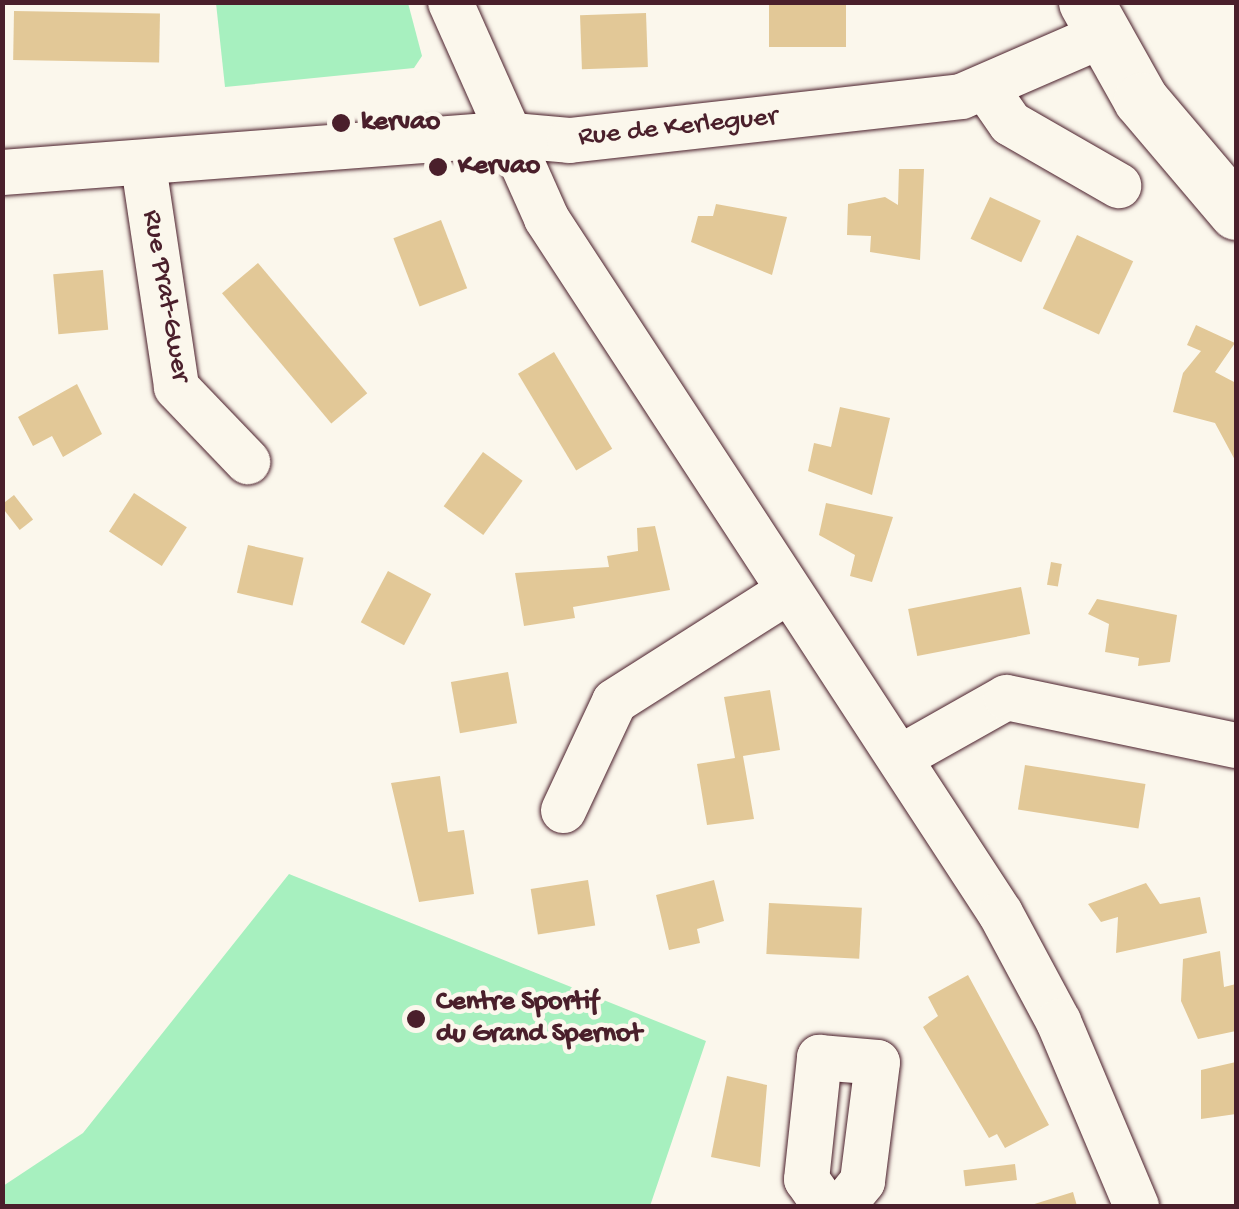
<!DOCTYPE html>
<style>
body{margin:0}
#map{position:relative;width:1239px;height:1209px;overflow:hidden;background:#fbf7ec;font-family:"Gochi Hand",sans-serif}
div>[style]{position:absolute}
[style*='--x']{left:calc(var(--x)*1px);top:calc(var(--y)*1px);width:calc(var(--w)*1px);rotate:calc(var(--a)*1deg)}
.green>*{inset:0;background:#a7f0bf}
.building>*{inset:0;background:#e2c897;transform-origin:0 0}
.roads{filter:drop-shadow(0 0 2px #4a1f2b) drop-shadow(0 0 2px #4a1f2b)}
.minor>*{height:45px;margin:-22.5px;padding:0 22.5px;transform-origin:22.5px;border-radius:22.5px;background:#fbf7ec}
.major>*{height:55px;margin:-27.5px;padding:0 27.5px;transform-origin:27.5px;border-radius:27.5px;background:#fbf7ec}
.dots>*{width:28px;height:28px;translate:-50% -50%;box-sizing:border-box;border:5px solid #fbf7ec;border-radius:50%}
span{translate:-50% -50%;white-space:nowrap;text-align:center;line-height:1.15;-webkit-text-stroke:9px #fbf7ec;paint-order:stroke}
.poi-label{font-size:28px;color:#4a1f2b;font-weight:700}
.left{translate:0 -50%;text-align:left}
.street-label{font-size:28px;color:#4a1f2b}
.frame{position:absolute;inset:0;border:5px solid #4a1f2b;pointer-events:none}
</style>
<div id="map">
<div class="green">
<i style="clip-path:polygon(216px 3px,408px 3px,422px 56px,414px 68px,225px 87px)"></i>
<i style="clip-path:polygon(289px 874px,706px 1041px,650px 1206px,3px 1206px,3px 1186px,83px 1133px)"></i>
</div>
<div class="building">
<i style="left:769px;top:2px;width:77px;height:45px"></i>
<i style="left:14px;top:11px;width:146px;height:49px;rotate:1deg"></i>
<i style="left:646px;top:13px;width:54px;height:66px;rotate:88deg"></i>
<i style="clip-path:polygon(899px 169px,924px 169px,920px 260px,870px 252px,871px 236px,847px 235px,848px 204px,885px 197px,898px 205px)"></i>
<i style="left:990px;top:197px;width:56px;height:46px;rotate:25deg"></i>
<i style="clip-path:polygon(716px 204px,787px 217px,772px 275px,691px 242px,698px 216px,713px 216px)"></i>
<i style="left:441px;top:220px;width:73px;height:51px;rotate:69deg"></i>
<i style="left:1077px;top:235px;width:62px;height:81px;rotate:25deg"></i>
<i style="left:258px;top:263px;width:170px;height:47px;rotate:50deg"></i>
<i style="left:103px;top:270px;width:60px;height:50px;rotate:85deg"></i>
<i style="clip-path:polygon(1196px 325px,1235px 343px,1215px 372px,1236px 383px,1236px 462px,1215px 423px,1173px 412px,1183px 373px,1201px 351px,1187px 345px)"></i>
<i style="left:554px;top:352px;width:113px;height:42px;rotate:59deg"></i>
<i style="clip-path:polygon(77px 384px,102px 434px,63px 457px,52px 436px,33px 446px,18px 417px)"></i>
<i style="clip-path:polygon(840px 407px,890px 418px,872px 495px,808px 471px,814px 443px,831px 447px)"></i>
<i style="left:483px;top:452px;width:49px;height:67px;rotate:36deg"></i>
<i style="left:134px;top:493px;width:63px;height:46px;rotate:33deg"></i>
<i style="left:14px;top:495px;width:31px;height:17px;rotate:52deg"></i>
<i style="clip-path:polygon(826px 503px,893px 517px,872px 582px,850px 576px,855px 555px,819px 535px)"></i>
<i style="clip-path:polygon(655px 526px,670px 590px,573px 607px,575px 618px,524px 626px,515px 573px,609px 567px,607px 556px,638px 551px,637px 528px)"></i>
<i style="left:248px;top:545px;width:57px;height:49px;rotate:13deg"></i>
<i style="left:1051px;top:562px;width:11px;height:23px;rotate:10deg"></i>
<i style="left:388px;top:571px;width:49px;height:58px;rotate:28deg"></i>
<i style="left:1021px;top:587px;width:48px;height:115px;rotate:79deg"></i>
<i style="clip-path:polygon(1097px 599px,1177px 615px,1170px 662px,1138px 666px,1139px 658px,1105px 652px,1109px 624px,1088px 614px)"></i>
<i style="left:508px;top:672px;width:52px;height:58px;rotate:80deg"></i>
<i style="clip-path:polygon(770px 690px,780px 750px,743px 756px,754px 819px,707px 825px,697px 764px,735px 758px,724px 697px)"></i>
<i style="left:1025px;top:765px;width:122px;height:45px;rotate:9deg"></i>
<i style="clip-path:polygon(440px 776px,448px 832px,464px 830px,474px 894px,419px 902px,391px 783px)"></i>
<i style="left:588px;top:880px;width:46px;height:58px;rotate:81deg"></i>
<i style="clip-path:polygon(714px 880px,724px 921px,697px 929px,700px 943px,669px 950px,656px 895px)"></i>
<i style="clip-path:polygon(1146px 883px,1160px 904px,1200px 897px,1207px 933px,1116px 953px,1118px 917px,1101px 922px,1088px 904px)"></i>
<i style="left:769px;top:903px;width:93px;height:51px;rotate:3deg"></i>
<i style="clip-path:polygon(1220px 951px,1224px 987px,1236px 984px,1236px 1031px,1198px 1039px,1181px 1001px,1183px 959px)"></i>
<i style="clip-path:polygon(968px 975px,1049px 1125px,1005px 1148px,997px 1134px,989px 1138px,923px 1027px,938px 1016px,928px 997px)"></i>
<i style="clip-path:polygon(1236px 1062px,1236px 1114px,1201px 1119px,1201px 1070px)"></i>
<i style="clip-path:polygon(727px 1076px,767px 1085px,760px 1167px,711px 1157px)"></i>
<i style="left:1015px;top:1164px;width:16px;height:52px;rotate:83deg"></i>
<i style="clip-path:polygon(1073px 1192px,1077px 1206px,1028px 1206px)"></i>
</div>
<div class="roads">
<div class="minor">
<i style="--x:450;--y:2;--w:236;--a:66"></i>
<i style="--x:546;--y:218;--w:830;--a:56.85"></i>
<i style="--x:1000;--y:913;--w:123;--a:61.8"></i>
<i style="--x:1058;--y:1021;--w:201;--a:67.1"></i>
<i style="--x:987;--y:90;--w:40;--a:55.1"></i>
<i style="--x:1010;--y:123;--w:125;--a:29.9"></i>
<i style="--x:143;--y:165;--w:224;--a:81.5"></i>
<i style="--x:176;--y:387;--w:103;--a:46.2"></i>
<i style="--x:2;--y:172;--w:500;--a:-4.35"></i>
<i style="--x:501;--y:134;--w:68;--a:5"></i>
<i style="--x:569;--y:140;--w:394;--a:-6.4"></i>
<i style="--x:961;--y:96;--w:153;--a:-23.5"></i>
<i style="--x:903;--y:755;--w:118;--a:-29.4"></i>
<i style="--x:1006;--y:697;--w:235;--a:11.8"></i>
<i style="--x:563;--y:810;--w:120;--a:-64.9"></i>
<i style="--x:614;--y:701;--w:204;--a:-32.4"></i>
<i style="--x:825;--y:1206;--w:33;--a:-125"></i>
<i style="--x:806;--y:1179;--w:123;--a:-83.9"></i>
<i style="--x:819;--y:1057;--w:58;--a:4.9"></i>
<i style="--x:877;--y:1062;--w:120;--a:97.2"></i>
<i style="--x:862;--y:1181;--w:32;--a:129"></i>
</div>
<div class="major">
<i style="--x:1086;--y:2;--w:112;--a:60.7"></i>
<i style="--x:1141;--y:100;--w:147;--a:49.7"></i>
</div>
</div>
<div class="dots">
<i style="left:341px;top:123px;background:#4a1f2b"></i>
<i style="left:438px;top:167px;background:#4a1f2b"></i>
<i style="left:416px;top:1019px;background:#4a1f2b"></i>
</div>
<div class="poi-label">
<span class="left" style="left:361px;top:123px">kervao</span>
<span class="left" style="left:458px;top:167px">Kervao</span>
<span class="left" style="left:436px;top:1019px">Centre Sportif<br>du Grand Spernot</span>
</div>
<div class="street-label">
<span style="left:678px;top:128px;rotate:-6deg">Rue de Kerleguer</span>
<span style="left:165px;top:296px;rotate:80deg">Rue Prat-Gwer</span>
</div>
<div class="frame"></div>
</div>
